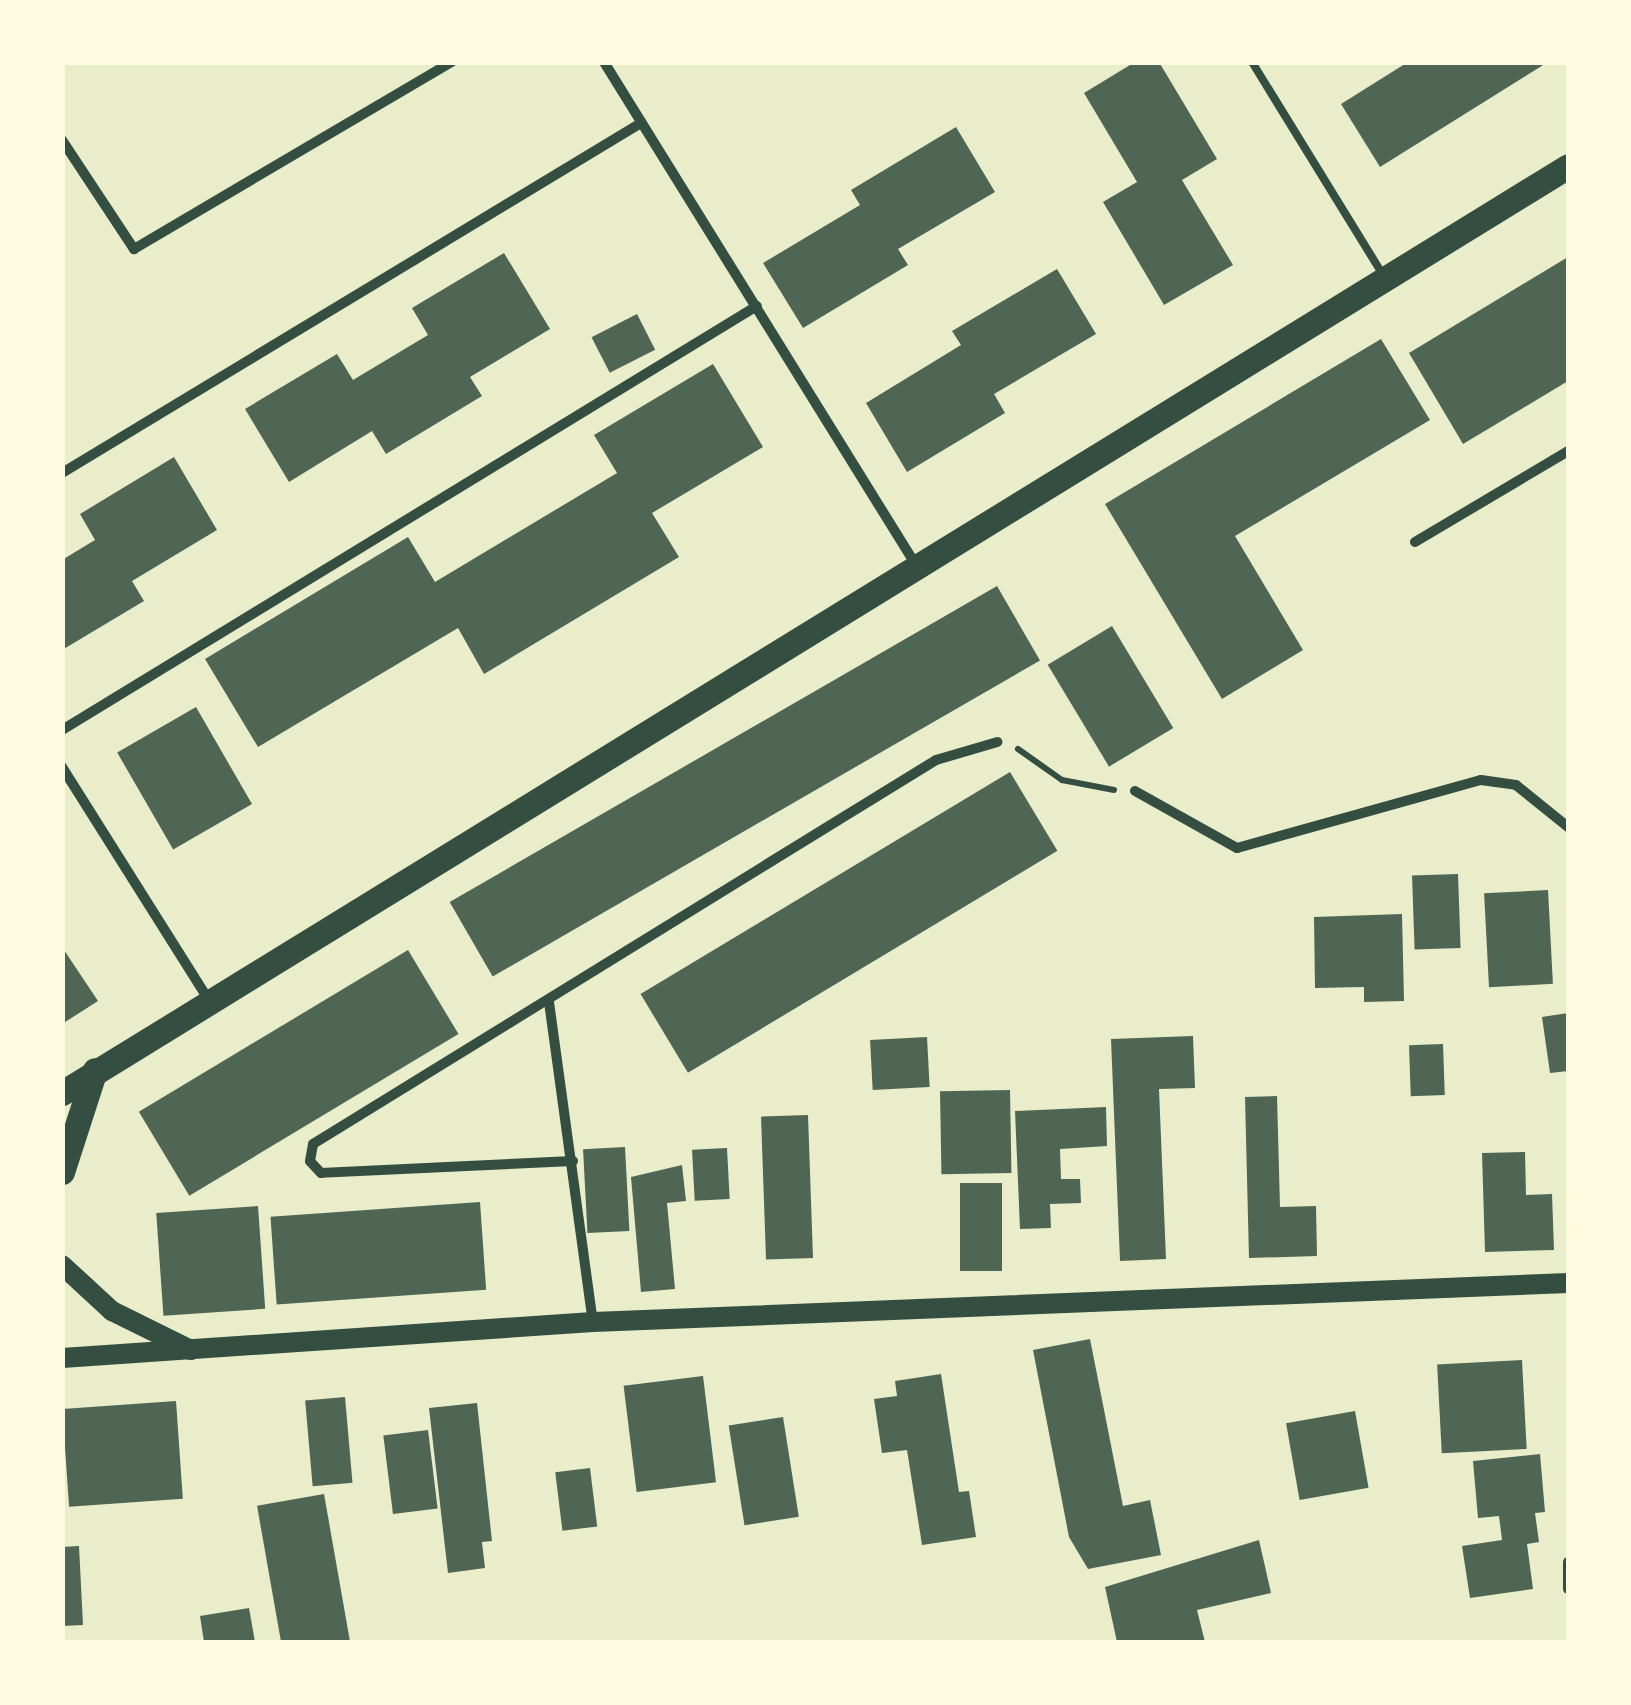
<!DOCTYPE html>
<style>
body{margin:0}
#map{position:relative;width:1631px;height:1705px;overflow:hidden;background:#e9edc9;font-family:"Noto Serif",serif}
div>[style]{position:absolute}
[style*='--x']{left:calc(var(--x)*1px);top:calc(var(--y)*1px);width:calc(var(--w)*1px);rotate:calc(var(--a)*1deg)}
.building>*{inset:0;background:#4f6655;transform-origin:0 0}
.path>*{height:6px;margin:-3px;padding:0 3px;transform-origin:3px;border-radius:3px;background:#344e41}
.service>*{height:8px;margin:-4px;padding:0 4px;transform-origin:4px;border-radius:4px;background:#344e41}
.minor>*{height:10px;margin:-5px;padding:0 5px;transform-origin:5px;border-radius:5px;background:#344e41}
.secondary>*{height:20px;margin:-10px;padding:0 10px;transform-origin:10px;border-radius:10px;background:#344e41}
.primary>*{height:25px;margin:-12.5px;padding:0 12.5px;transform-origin:12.5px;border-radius:12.5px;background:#344e41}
span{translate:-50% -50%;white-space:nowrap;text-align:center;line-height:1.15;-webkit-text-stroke:9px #fefae0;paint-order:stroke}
.frame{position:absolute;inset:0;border:65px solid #fefae0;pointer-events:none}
</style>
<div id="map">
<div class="building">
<i style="clip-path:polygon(1135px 62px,1159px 62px,1217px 159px,1182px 180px,1233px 265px,1164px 305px,1103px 202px,1137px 182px,1084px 93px)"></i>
<i style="clip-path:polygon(1408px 62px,1548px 62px,1380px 167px,1341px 104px)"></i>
<i style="clip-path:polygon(956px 127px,995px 192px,898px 249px,908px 265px,803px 328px,763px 263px,860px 205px,851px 190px)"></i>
<i style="clip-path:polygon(504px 253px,550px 329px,470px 377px,482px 396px,386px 454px,372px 431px,289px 482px,245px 409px,337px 354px,353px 380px,428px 335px,412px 308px)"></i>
<i style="clip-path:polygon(1568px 257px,1568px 381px,1463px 444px,1409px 353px)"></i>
<i style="clip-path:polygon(1057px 269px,1096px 334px,994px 394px,1005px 413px,907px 472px,866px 403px,961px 345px,952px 331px)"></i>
<i style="left:637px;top:314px;width:40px;height:51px;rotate:63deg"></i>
<i style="clip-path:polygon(1381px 339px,1430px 420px,1235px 536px,1303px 650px,1222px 699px,1105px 504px)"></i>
<i style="clip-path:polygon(713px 364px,763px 447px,652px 513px,679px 557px,484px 674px,458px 628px,258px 747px,205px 659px,408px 537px,435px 582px,617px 473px,594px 435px)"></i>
<i style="clip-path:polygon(174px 457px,217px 530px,132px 581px,144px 601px,62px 650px,62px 560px,95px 540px,80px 514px)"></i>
<i style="left:997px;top:586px;width:86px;height:632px;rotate:60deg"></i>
<i style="left:1112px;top:626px;width:119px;height:75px;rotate:59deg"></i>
<i style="left:196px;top:707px;width:112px;height:91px;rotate:60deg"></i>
<i style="left:1010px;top:772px;width:92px;height:431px;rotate:59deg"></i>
<i style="left:1458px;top:874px;width:74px;height:46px;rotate:88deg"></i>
<i style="left:1548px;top:890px;width:94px;height:64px;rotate:87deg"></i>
<i style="clip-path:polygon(1402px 914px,1404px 1001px,1364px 1002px,1364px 987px,1315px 988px,1314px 917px)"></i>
<i style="clip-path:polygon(62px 947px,98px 1001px,62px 1024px)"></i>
<i style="left:408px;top:950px;width:98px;height:314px;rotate:59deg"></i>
<i style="clip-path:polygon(1568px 1013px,1568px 1071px,1550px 1073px,1542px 1017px)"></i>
<i style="clip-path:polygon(1193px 1036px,1195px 1088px,1159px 1089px,1166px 1259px,1120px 1261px,1111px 1039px)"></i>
<i style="left:927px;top:1037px;width:50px;height:57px;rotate:87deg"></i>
<i style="left:1443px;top:1044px;width:51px;height:34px;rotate:88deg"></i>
<i style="left:1010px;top:1090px;width:83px;height:70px;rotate:89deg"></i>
<i style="clip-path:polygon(1277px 1096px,1280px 1207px,1316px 1206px,1317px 1256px,1249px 1258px,1245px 1097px)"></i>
<i style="clip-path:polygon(1106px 1107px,1107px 1146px,1060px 1149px,1061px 1179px,1080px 1179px,1081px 1203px,1050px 1204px,1051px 1228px,1020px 1229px,1015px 1111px)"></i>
<i style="left:808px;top:1115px;width:143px;height:47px;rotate:88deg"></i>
<i style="left:625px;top:1147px;width:84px;height:42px;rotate:87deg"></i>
<i style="left:727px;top:1148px;width:51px;height:35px;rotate:87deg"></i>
<i style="clip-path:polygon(1525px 1152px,1526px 1195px,1552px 1194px,1554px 1250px,1485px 1252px,1482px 1153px)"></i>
<i style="clip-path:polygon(682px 1165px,686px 1201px,667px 1203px,675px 1289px,641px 1292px,631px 1177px)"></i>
<i style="left:960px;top:1183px;width:42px;height:88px"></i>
<i style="left:480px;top:1202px;width:88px;height:210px;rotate:86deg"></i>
<i style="left:258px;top:1206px;width:103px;height:102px;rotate:86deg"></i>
<i style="clip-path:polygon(1090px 1339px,1123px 1506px,1150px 1500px,1161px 1555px,1088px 1569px,1069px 1537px,1033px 1350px)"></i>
<i style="left:1522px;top:1360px;width:89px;height:85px;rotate:87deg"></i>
<i style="clip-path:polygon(941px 1374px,959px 1492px,969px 1491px,976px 1537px,922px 1545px,907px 1450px,882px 1453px,874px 1399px,897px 1396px,895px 1381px)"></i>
<i style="left:703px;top:1376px;width:107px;height:80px;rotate:83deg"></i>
<i style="left:345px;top:1397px;width:86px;height:40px;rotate:85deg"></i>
<i style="left:176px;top:1401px;width:98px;height:114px;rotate:86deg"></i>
<i style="clip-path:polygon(477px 1403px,492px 1541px,482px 1542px,485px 1568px,448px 1573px,429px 1408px)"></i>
<i style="left:1355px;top:1411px;width:78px;height:70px;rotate:80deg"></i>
<i style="left:783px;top:1417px;width:101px;height:55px;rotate:81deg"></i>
<i style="left:428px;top:1430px;width:79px;height:45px;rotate:83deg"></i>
<i style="clip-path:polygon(1540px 1454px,1545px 1512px,1535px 1513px,1539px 1542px,1527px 1544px,1533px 1589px,1470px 1598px,1462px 1546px,1502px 1540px,1499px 1516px,1478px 1518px,1473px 1461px)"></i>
<i style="left:590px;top:1468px;width:59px;height:35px;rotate:83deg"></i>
<i style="left:324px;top:1494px;width:150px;height:68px;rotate:80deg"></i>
<i style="clip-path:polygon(1259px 1540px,1271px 1593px,1197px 1610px,1205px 1642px,1117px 1642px,1105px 1587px)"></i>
<i style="clip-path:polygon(79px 1546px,83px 1625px,62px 1626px,62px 1547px)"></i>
<i style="clip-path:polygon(249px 1608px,255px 1642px,204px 1642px,200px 1616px)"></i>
</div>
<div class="path">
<i style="--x:1018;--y:749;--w:54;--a:35.2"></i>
<i style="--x:1062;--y:780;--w:53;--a:10.9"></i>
</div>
<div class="service">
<i style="--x:1252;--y:62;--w:248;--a:58.4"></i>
</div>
<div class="minor">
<i style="--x:604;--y:62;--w:588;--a:58.2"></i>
<i style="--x:62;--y:140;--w:131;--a:56.6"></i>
<i style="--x:134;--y:249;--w:369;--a:-30.5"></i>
<i style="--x:62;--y:473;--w:677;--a:-31.15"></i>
<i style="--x:1415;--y:542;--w:178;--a:-30.7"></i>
<i style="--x:62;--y:730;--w:814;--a:-31.39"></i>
<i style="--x:62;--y:767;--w:274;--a:57.8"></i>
<i style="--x:1135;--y:791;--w:117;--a:29.2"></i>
<i style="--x:1237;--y:848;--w:253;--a:-15.6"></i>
<i style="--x:1481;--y:780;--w:35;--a:8"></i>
<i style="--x:1516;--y:785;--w:67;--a:38.9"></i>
<i style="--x:549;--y:1002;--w:323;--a:82.2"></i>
<i style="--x:573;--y:1161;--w:252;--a:177.3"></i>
<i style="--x:321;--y:1173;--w:16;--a:-133"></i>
<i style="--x:310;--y:1161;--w:17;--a:-80"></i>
<i style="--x:313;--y:1144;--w:732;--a:-31.65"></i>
<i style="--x:936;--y:760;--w:64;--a:-16.4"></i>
<i style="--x:1568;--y:1562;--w:27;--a:90"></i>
</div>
<div class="secondary">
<i style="--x:62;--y:1265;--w:68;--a:42.6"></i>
<i style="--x:112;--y:1311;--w:88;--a:26.3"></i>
<i style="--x:62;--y:1358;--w:532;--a:-3.88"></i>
<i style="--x:593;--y:1322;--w:976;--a:-2.29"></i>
</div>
<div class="primary">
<i style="--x:62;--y:1093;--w:1768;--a:-31.61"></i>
<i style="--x:62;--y:1172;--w:107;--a:-72.1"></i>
</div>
<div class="frame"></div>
</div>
